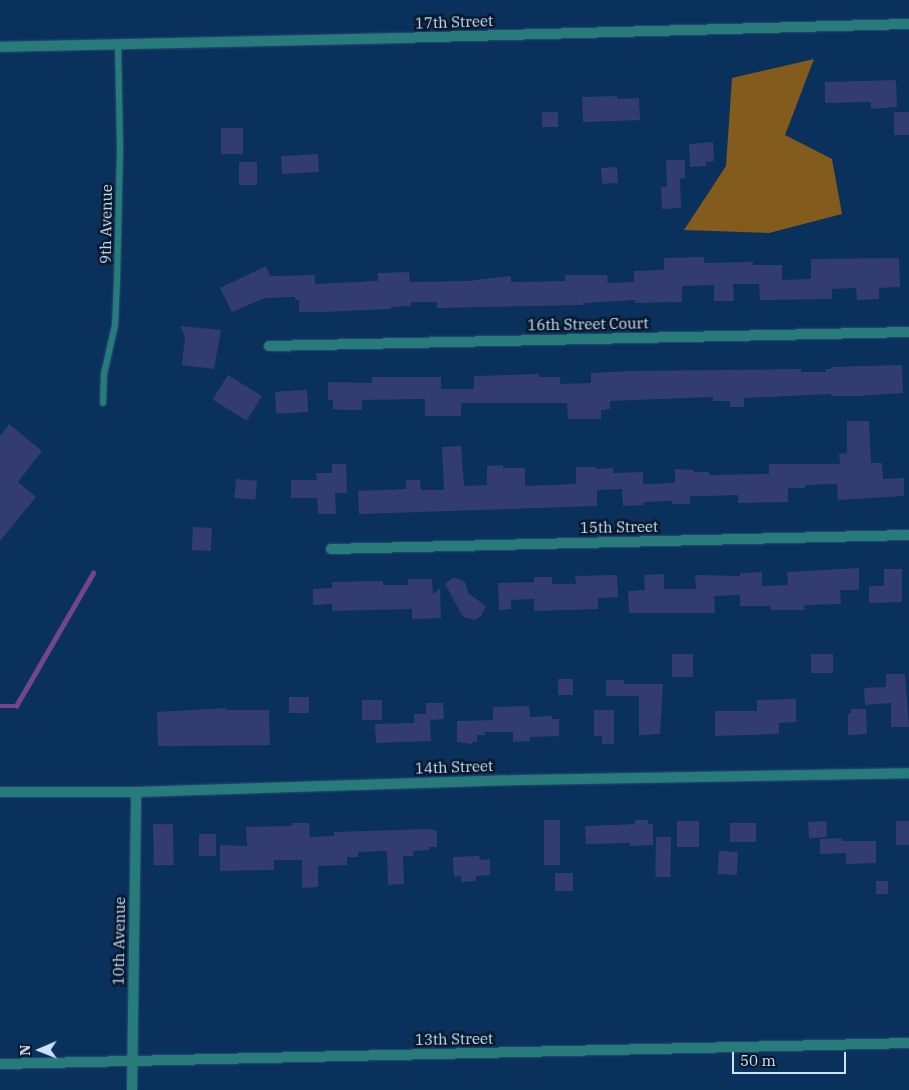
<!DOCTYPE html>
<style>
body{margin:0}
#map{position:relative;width:909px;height:1090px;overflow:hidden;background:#09315b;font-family:"IBM Plex Serif",serif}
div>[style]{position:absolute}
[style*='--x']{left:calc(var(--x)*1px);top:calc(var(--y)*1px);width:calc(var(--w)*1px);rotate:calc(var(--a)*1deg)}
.forest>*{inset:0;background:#835b1d}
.stream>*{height:4.5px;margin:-2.25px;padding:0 2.25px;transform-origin:2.25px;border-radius:2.25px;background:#734689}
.building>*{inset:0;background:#333c6f;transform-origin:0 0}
.roads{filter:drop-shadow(0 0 1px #284d75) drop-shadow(0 0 1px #284d75)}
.lane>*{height:6px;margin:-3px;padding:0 3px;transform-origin:3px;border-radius:3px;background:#277c7b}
.street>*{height:10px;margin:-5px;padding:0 5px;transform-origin:5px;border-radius:5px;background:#277c7b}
span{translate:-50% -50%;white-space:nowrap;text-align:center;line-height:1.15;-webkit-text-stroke:5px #09192c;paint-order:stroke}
.street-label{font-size:15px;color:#cbe1fc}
.north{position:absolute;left:15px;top:1025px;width:50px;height:50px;-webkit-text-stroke:4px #09192c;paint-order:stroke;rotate:269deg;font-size:14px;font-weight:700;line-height:20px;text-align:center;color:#cbe1fc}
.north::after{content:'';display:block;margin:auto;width:18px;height:22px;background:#cbe1fc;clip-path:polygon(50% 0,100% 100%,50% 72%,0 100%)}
.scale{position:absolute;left:732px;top:1052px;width:114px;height:22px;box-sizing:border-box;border:2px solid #cbe1fc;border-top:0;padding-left:6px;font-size:15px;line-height:18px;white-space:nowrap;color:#cbe1fc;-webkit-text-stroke:4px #09192c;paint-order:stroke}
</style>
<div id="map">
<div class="forest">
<i style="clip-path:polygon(814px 59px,785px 135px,832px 159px,842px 214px,769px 233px,684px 230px,726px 166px,732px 78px)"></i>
</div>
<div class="stream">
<i style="--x:0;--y:706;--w:16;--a:0"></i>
<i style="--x:16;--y:706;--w:154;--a:-59.9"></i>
</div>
<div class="building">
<i style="clip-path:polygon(896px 80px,897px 107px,871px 109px,871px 102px,825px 103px,825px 82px)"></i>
<i style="clip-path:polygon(617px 96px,617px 99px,639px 98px,640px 120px,583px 122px,582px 97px)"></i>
<i style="left:542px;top:112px;width:16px;height:15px"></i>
<i style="left:894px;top:112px;width:15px;height:23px"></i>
<i style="left:221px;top:128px;width:22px;height:26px"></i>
<i style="clip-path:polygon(713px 142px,714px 161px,706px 162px,706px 166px,690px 167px,689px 144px)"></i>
<i style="left:318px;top:154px;width:18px;height:37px;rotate:87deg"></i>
<i style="clip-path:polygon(666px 160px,685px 160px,685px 178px,680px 179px,681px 208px,662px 209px,661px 187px,667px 187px)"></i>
<i style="left:239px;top:162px;width:18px;height:23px"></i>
<i style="left:617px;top:167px;width:16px;height:16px;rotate:86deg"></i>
<i style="clip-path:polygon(704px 257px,704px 263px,753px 262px,753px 265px,782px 265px,782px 280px,811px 279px,811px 259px,899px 258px,900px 287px,879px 288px,879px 299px,857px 300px,856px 288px,832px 289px,832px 299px,760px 300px,759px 284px,733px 284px,734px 301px,714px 301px,714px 285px,682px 286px,682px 302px,635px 303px,635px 300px,583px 303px,583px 305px,437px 308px,437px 302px,411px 302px,411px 306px,391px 307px,391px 309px,323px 312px,299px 312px,299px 300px,295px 300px,295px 297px,265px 298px,232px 312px,220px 288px,266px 266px,270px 276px,315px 275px,315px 284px,378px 281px,378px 273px,409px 272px,410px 282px,467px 281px,511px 276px,511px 282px,565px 281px,565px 275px,607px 275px,608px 283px,634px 282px,634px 271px,664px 270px,664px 258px)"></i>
<i style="clip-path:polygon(180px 326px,221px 330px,214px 369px,182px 365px,185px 336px)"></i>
<i style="clip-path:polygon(902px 365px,903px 393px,859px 396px,831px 396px,831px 394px,744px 398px,744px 407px,730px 407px,730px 401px,713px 401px,713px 397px,610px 401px,610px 409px,601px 410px,601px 419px,568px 419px,567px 403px,461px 403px,461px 416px,425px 416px,425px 399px,362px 400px,362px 410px,343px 410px,333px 409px,333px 400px,328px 400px,328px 382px,372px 383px,372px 377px,441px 377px,441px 389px,474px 389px,474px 376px,539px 374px,539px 377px,560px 377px,560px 384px,591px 383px,591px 373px,631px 371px,801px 369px,801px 372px,826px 372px,826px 369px,831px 369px,831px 367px)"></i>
<i style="left:228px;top:375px;width:40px;height:29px;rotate:32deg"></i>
<i style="left:307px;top:390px;width:22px;height:32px;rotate:87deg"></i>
<i style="clip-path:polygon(847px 421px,869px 421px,871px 463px,882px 463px,883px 479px,904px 478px,904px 496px,838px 500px,837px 484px,805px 485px,805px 488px,788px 488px,788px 502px,738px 503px,738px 495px,709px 496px,690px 496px,690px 504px,672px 504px,672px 501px,644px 502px,644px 505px,623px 506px,622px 489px,597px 490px,597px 506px,359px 514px,358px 491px,406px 489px,406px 480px,420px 480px,421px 490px,444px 490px,442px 447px,461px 446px,464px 486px,487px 485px,487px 466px,503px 465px,503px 468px,525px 468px,525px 486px,576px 484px,576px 467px,596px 467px,596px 469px,613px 468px,613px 473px,643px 472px,643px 484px,675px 483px,675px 469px,694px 470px,694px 472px,709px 472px,709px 475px,769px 474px,769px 464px,840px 464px,839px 454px,847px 453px)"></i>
<i style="clip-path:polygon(9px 424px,42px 451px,18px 482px,36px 497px,0 541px,0 436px)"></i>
<i style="clip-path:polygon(332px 464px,346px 464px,347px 493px,335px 493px,336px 514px,318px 514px,317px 498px,291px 498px,291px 480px,317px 480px,316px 473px,332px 473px)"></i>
<i style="left:236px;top:479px;width:21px;height:19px;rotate:5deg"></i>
<i style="left:193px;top:527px;width:19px;height:23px;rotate:3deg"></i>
<i style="clip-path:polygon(859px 568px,859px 590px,840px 590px,841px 604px,804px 605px,805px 610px,771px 610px,770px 606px,740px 606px,740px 595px,714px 596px,715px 613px,629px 613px,628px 591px,645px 590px,644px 575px,664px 574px,664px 589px,696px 589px,695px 575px,740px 576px,740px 573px,762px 572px,762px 586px,788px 585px,787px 572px)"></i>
<i style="clip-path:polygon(884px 569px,902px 569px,902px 602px,869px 603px,869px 586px,884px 586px)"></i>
<i style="clip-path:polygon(617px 575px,618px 597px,598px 598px,598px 609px,534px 611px,534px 599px,511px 600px,511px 609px,499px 610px,498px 583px,534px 582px,534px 577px,552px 577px,552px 584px,576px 584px,575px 576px)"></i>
<i style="clip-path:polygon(453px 578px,460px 579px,465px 582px,468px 593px,486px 606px,481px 616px,475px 620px,463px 617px,445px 584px)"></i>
<i style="clip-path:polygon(408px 579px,432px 579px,433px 594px,440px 588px,441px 618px,412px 619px,412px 609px,332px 611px,332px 604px,313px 605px,313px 589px,332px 588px,332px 582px,383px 581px,383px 585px,408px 585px)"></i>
<i style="left:693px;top:654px;width:23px;height:21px;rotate:90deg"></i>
<i style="left:811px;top:654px;width:22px;height:19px"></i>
<i style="clip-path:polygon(886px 674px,905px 674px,909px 727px,891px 727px,891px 703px,865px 705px,864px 688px,886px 687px)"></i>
<i style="left:573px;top:679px;width:16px;height:15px;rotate:90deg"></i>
<i style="clip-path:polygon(606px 680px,624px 680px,624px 684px,663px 684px,660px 734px,639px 735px,639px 696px,606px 696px)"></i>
<i style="left:289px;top:697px;width:20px;height:16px"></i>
<i style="clip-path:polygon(796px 699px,796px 722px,779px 723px,779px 734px,715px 736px,715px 711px,757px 711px,757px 700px)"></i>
<i style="left:362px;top:700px;width:20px;height:20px"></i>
<i style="clip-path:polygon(426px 703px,443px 703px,444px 719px,430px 720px,431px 741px,376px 743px,375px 724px,414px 723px,414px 714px,426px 714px)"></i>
<i style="clip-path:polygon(529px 706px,530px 717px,552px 716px,552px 719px,559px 719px,559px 736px,530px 737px,530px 741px,513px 742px,513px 732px,485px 732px,485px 735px,477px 735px,477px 742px,472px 742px,472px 744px,457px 742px,457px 721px,493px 720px,493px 707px)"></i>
<i style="clip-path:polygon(226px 708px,226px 710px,269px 710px,270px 745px,158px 746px,157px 712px)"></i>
<i style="clip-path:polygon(851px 709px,866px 709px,867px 734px,848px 735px,848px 714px,851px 713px)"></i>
<i style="clip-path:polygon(594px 710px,614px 710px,614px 744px,602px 744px,602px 736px,594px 736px)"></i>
<i style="left:544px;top:820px;width:16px;height:45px"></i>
<i style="clip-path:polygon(635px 820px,648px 820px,648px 824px,653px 824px,653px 845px,630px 846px,630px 843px,586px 844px,585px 826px,635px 824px)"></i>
<i style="left:677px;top:821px;width:22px;height:26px"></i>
<i style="left:826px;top:821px;width:16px;height:18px;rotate:86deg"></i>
<i style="left:896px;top:821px;width:13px;height:24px"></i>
<i style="clip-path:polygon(292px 823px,309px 823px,310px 837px,334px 836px,334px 832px,429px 829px,437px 831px,437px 847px,429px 847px,429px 850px,413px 851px,413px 856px,403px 856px,404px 884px,388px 885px,387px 851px,358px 852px,358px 857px,347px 857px,347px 865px,318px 866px,318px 887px,302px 888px,302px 860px,274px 860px,274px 870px,220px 871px,220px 845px,247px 846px,246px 827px,292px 826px)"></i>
<i style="left:730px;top:823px;width:26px;height:19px"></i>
<i style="left:173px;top:824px;width:41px;height:20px;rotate:89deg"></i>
<i style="left:199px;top:834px;width:17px;height:22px"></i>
<i style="left:671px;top:837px;width:40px;height:15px;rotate:91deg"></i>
<i style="clip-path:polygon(842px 838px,842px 841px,876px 841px,876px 863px,846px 864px,846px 853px,820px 854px,820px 839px)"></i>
<i style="left:719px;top:851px;width:19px;height:23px;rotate:3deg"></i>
<i style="clip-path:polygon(479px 856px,480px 860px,490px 859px,490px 875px,476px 876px,476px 881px,461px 882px,461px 876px,454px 877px,453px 857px)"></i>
<i style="left:555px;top:873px;width:18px;height:18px"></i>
<i style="left:876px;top:881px;width:12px;height:13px"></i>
</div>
<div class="roads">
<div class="lane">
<i style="--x:103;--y:403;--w:29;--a:-88"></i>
<i style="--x:104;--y:374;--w:50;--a:-77.3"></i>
<i style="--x:115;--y:325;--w:42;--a:-87.3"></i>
<i style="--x:117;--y:283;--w:136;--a:-88.7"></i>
<i style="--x:120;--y:147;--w:103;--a:-91.1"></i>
</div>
<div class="street">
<i style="--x:0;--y:47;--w:397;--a:-1.3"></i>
<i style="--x:397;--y:38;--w:512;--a:-1.57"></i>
<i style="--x:269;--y:346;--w:640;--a:-1.25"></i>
<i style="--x:331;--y:549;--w:578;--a:-1.39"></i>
<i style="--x:0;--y:792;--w:136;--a:0"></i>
<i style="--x:136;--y:792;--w:386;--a:-1.8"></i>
<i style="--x:522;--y:780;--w:387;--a:-1"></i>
<i style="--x:0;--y:1064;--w:909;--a:-1.32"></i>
<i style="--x:132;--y:1090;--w:298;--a:-89.2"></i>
</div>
</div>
<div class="street-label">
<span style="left:454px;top:22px;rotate:-2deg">17th Street</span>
<span style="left:106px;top:224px;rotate:-89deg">9th Avenue</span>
<span style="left:588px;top:324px;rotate:-1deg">16th Street Court</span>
<span style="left:619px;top:527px;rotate:-1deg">15th Street</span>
<span style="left:454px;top:767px;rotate:-2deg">14th Street</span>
<span style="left:119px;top:941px;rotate:-89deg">10th Avenue</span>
<span style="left:454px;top:1039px;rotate:-1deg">13th Street</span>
</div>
<div class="north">N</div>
<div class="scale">50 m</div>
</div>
